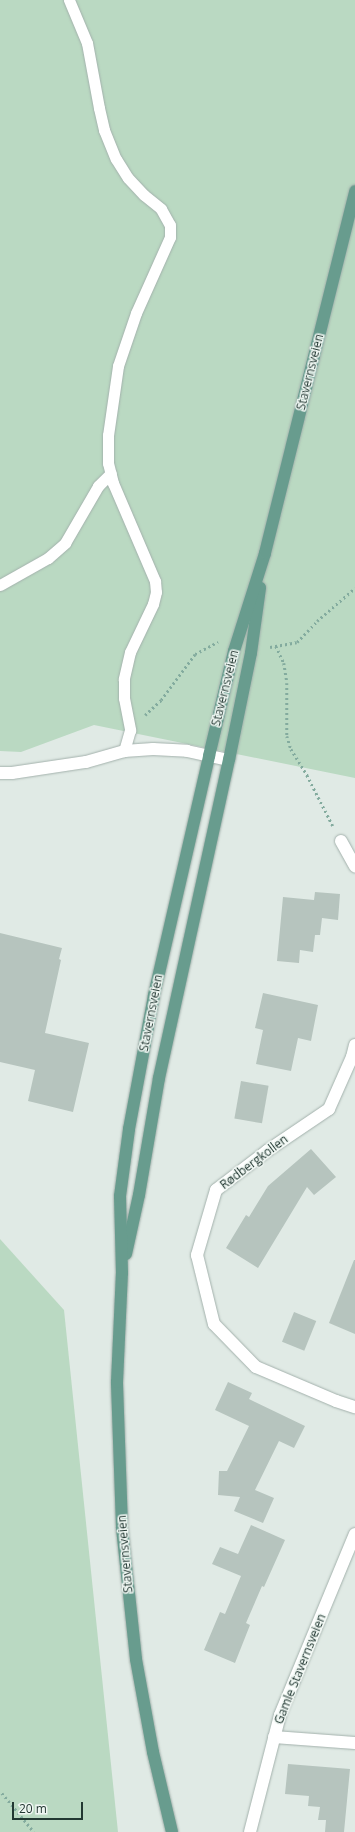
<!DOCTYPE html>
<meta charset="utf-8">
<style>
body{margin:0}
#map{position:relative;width:355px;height:1832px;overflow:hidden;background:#e0eae5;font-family:"Open Sans",sans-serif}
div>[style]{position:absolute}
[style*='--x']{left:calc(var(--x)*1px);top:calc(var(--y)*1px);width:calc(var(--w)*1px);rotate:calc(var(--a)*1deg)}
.green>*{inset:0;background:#bad9c2}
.building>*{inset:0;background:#b6c4be;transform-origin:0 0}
.path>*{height:2.5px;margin-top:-1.25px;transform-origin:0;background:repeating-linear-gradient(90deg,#83ab9e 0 2px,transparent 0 5px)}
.roads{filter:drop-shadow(0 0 1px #a3b1ac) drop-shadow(0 0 1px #a3b1ac)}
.service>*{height:11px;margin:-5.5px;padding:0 5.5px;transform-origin:5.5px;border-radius:5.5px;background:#fff}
.minor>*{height:12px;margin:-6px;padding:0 6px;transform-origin:6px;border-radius:6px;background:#fff}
.tertiary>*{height:12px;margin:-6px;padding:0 6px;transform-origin:6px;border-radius:6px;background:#fff}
.primary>*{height:12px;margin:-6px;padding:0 6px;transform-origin:6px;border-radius:6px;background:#689c8e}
span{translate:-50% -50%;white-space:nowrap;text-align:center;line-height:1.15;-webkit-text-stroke:3px #f0f7f3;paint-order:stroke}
.street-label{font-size:12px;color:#223832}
.scale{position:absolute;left:12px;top:1802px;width:71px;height:18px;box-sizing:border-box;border:2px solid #223832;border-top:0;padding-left:5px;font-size:12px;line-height:14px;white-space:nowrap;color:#223832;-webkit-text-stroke:3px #f0f7f3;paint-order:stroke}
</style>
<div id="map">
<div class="green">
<i style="clip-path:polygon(0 0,355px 0,355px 778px,94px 725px,21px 752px,0 751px)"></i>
<i style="clip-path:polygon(0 1239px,64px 1310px,118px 1832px,0 1832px)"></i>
</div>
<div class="building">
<i style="clip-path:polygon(315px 892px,340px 894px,338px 920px,322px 918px,320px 935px,315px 935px,313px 952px,300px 950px,299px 963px,277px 961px,283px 897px,314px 900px)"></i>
<i style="clip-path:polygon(0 933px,62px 948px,59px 959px,61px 960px,45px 1033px,89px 1043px,73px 1112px,28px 1101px,35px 1070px,0 1062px)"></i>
<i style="clip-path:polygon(263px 993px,318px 1005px,311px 1041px,298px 1038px,291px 1071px,256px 1064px,263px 1030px,255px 1028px)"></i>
<i style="left:241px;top:1081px;width:28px;height:38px;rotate:10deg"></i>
<i style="clip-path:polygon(311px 1149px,336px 1177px,314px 1195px,307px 1187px,258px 1268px,226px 1248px,246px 1215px,249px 1217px,268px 1186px)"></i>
<i style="clip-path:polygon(354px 1260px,355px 1260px,355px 1334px,329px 1323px)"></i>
<i style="left:294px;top:1312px;width:24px;height:32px;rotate:22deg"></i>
<i style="clip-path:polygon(228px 1382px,252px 1393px,249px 1399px,305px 1426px,294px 1448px,279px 1441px,255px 1490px,274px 1498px,263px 1523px,234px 1511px,240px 1497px,218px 1495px,219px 1471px,227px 1471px,249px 1426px,215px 1410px)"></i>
<i style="clip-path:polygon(251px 1525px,285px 1540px,264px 1587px,262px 1586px,246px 1623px,250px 1625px,235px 1663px,204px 1650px,220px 1612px,225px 1614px,241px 1576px,212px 1564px,220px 1547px,238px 1554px)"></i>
<i style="clip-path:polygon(288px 1764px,350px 1769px,344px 1832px,325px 1832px,326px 1820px,318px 1820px,320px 1807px,308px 1806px,309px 1796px,285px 1794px)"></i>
</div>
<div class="path">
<i style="--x:276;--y:646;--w:19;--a:65"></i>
<i style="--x:284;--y:663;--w:20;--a:81"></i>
<i style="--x:287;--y:683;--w:53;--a:90"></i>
<i style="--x:287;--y:736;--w:14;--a:73"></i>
<i style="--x:291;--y:749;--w:31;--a:58"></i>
<i style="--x:307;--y:775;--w:57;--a:63"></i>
<i style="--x:270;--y:647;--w:27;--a:-10"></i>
<i style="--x:297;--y:642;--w:29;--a:-46"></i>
<i style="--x:317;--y:621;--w:50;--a:-41"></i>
<i style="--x:145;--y:715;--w:22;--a:-43"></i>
<i style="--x:161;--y:700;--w:57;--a:-53.5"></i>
<i style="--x:195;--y:654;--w:26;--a:-28"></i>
<i style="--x:2;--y:1793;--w:50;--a:50.6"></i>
</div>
<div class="roads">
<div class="service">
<i style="--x:69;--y:0;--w:47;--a:67.3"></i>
<i style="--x:87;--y:43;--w:66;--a:79.5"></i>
<i style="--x:99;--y:108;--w:23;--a:77"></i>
<i style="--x:104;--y:130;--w:31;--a:68"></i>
<i style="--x:116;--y:159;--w:22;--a:58"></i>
<i style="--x:128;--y:178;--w:23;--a:47"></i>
<i style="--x:144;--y:195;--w:22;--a:39"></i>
<i style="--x:161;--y:209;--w:18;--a:61"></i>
<i style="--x:170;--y:225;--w:12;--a:90"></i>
<i style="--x:170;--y:237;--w:83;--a:114.1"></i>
<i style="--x:136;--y:313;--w:56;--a:108.8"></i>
<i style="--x:118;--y:366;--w:70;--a:98.2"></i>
<i style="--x:108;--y:435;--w:28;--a:90"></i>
<i style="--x:108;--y:463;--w:21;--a:76"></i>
<i style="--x:113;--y:483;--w:107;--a:66.8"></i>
<i style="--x:155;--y:581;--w:11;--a:85"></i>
<i style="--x:156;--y:592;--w:12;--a:104"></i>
<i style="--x:153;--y:604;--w:53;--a:115.6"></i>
<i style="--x:130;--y:652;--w:28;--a:103"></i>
<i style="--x:124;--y:679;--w:19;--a:90"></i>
<i style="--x:124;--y:698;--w:33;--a:79"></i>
<i style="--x:130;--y:730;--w:22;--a:106"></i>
<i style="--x:0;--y:585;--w:55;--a:-29.4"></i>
<i style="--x:48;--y:558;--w:23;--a:-41"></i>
<i style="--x:65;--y:543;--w:66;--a:-59.9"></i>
<i style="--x:98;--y:486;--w:18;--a:-45"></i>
</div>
<div class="minor">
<i style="--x:0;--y:773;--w:12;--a:0"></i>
<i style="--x:12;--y:773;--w:75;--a:-8.5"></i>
<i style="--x:86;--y:762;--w:40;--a:-16"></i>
<i style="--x:124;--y:751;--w:29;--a:-4"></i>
<i style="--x:153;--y:749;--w:34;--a:3"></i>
<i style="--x:187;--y:751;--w:43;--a:12.1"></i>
<i style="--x:341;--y:841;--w:29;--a:61"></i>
<i style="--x:355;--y:1045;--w:12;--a:104"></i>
<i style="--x:352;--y:1057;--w:57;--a:113.9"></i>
<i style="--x:329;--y:1109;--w:75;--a:145.9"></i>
<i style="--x:267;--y:1151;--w:64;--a:142.6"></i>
<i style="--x:216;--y:1190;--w:68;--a:106.3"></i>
<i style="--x:197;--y:1255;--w:71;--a:76.2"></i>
<i style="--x:214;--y:1324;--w:60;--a:45.7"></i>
<i style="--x:256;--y:1367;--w:87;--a:23"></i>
<i style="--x:336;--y:1401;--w:20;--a:18"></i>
<i style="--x:274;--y:1737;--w:81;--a:4.2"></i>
</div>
<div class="tertiary">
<i style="--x:250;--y:1832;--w:121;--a:-75.6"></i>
<i style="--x:280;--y:1715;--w:196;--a:-67.5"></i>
</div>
<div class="primary">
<i style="--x:126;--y:1254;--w:60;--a:-77.6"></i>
<i style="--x:139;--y:1195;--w:119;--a:-80.3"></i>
<i style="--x:159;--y:1078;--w:326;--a:-77.6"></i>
<i style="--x:229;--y:760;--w:109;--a:-78.4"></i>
<i style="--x:251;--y:653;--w:66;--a:-82.1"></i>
<i style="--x:172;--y:1832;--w:82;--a:-103.4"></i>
<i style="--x:153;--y:1752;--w:95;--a:-100.4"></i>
<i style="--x:136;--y:1659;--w:133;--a:-96.1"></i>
<i style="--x:122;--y:1527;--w:145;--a:-92"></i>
<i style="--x:117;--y:1382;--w:109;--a:-87.4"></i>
<i style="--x:122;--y:1273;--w:77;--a:-91.5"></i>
<i style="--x:120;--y:1196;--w:68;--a:-82.3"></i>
<i style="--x:129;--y:1129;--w:136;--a:-79.4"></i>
<i style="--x:154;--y:995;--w:245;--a:-77"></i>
<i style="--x:209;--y:756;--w:108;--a:-76.6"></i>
<i style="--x:234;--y:651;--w:103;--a:-72.4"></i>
<i style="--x:265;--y:553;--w:373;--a:-76"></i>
</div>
</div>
<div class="street-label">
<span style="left:310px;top:372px;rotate:-76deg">Stavernsveien</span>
<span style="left:225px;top:688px;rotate:-76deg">Stavernsveien</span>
<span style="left:151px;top:1013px;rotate:-79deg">Stavernsveien</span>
<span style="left:254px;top:1162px;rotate:-37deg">Rødbergkollen</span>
<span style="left:125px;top:1554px;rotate:-95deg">Stavernsveien</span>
<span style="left:300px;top:1669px;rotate:-68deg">Gamle Stavernsveien</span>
</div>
<div class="scale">20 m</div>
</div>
